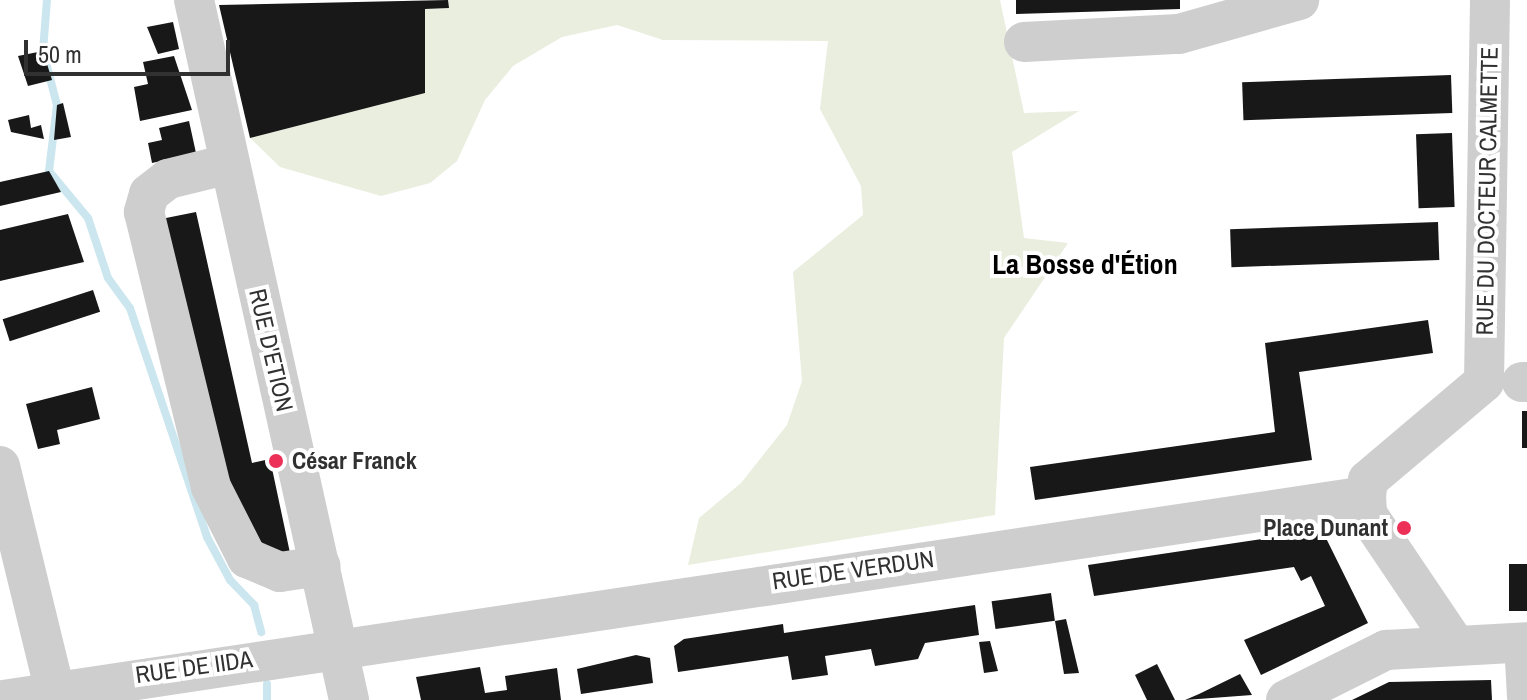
<!DOCTYPE html>
<meta charset="utf-8">
<style>
body{margin:0}
#map{position:relative;width:1527px;height:700px;overflow:hidden;background:#fff;font-family:"Archivo Narrow",sans-serif}
div>[style]{position:absolute}
[style*='--x']{left:calc(var(--x)*1px);top:calc(var(--y)*1px);width:calc(var(--w)*1px);rotate:calc(var(--a)*1deg)}
.green>*{inset:0;background:#e9eedf}
.stream>*{height:8px;margin:-4px;padding:0 4px;transform-origin:4px;border-radius:4px;background:#cbe6ee}
.building>*{inset:0;background:#181818;transform-origin:0 0}
.minor>*{height:40px;margin:-20px;padding:0 20px;transform-origin:20px;border-radius:20px;background:#cecece}
.dots>*{width:22px;height:22px;translate:-50% -50%;box-sizing:border-box;border:4px solid #fff;border-radius:50%}
span{translate:-50% -50%;white-space:nowrap;text-align:center;line-height:1.15;-webkit-text-stroke:8px #fff;paint-order:stroke}
.street-label{font-size:24px;color:#313131}
.poi-label{font-size:24px;color:#313131;font-weight:700}
.left{translate:0 -50%;text-align:left}
.right{translate:-100% -50%;text-align:right}
.quarter-label{font-size:28px;color:#000;font-weight:700}
.scale{position:absolute;left:24px;top:40px;width:206px;height:36px;box-sizing:border-box;border:4px solid #313131;border-top:0;padding-left:10px;font-size:24px;line-height:28px;white-space:nowrap;color:#313131;-webkit-text-stroke:6px #fff;paint-order:stroke}
</style>
<div id="map">
<div class="green">
<i style="clip-path:polygon(448px 0,1000px 0,1024px 113px,1079px 111px,1012px 152px,1024px 238px,1068px 243px,1004px 338px,995px 515px,688px 565px,699px 518px,741px 483px,787px 425px,802px 381px,793px 272px,863px 215px,861px 186px,820px 109px,828px 41px,663px 40px,617px 25px,562px 37px,513px 66px,485px 100px,457px 161px,430px 183px,381px 196px,280px 167px,250px 138px,424px 93px,425px 9px,448px 8px)"></i>
</div>
<div class="stream">
<i style="--x:47;--y:0;--w:51;--a:94.5"></i>
<i style="--x:43;--y:51;--w:56;--a:75.5"></i>
<i style="--x:57;--y:105;--w:66;--a:96.9"></i>
<i style="--x:49;--y:171;--w:61;--a:50.3"></i>
<i style="--x:88;--y:218;--w:63;--a:71.6"></i>
<i style="--x:108;--y:278;--w:37;--a:54"></i>
<i style="--x:130;--y:308;--w:242;--a:71.4"></i>
<i style="--x:207;--y:537;--w:49;--a:61.9"></i>
<i style="--x:230;--y:580;--w:35;--a:46"></i>
<i style="--x:254;--y:605;--w:28;--a:75"></i>
<i style="--x:267;--y:700;--w:16;--a:-90"></i>
</div>
<div class="building">
<i style="clip-path:polygon(448px 0,449px 8px,425px 9px,425px 93px,250px 138px,219px 5px)"></i>
<i style="clip-path:polygon(1016px 0,1180px 0,1180px 9px,1016px 14px)"></i>
<i style="clip-path:polygon(173px 22px,179px 49px,158px 54px,147px 27px)"></i>
<i style="clip-path:polygon(43px 51px,52px 80px,28px 86px,18px 56px)"></i>
<i style="clip-path:polygon(174px 56px,192px 110px,140px 121px,134px 87px,148px 84px,143px 62px)"></i>
<i style="left:1451px;top:75px;width:38px;height:209px;rotate:88deg"></i>
<i style="clip-path:polygon(63px 103px,71px 137px,54px 140px,57px 105px)"></i>
<i style="clip-path:polygon(29px 115px,31px 128px,41px 125px,44px 139px,11px 132px,8px 120px)"></i>
<i style="clip-path:polygon(189px 121px,196px 153px,152px 163px,148px 143px,162px 140px,159px 128px)"></i>
<i style="left:1452px;top:133px;width:74px;height:36px;rotate:88deg"></i>
<i style="clip-path:polygon(49px 171px,61px 192px,0 206px,0 182px)"></i>
<i style="clip-path:polygon(196px 212px,252px 463px,270px 459px,290px 553px,271px 557px,237px 506px,182px 333px,161px 219px)"></i>
<i style="clip-path:polygon(68px 214px,84px 262px,0 281px,0 230px)"></i>
<i style="left:1438px;top:222px;width:38px;height:208px;rotate:88deg"></i>
<i style="left:93px;top:290px;width:23px;height:95px;rotate:72deg"></i>
<i style="clip-path:polygon(1428px 320px,1433px 353px,1299px 372px,1312px 460px,1035px 500px,1030px 467px,1275px 432px,1265px 343px)"></i>
<i style="clip-path:polygon(92px 387px,100px 419px,57px 430px,60px 444px,38px 449px,26px 404px)"></i>
<i style="left:1522px;top:411px;width:5px;height:37px"></i>
<i style="clip-path:polygon(1322px 530px,1368px 623px,1261px 675px,1244px 640px,1325px 606px,1311px 576px,1301px 581px,1294px 567px,1094px 596px,1088px 565px)"></i>
<i style="left:1509px;top:564px;width:18px;height:47px"></i>
<i style="left:1051px;top:593px;width:28px;height:60px;rotate:82deg"></i>
<i style="clip-path:polygon(975px 605px,979px 635px,925px 643px,918px 659px,875px 666px,871px 649px,825px 656px,828px 675px,792px 680px,788px 656px,678px 672px,674px 646px,684px 639px,783px 624px,784px 633px)"></i>
<i style="clip-path:polygon(1066px 619px,1079px 673px,1064px 674px,1055px 621px)"></i>
<i style="clip-path:polygon(990px 641px,998px 671px,984px 673px,979px 642px)"></i>
<i style="clip-path:polygon(636px 655px,650px 658px,653px 683px,581px 694px,577px 669px)"></i>
<i style="clip-path:polygon(1157px 664px,1175px 700px,1147px 700px,1135px 675px)"></i>
<i style="clip-path:polygon(480px 667px,485px 693px,507px 690px,505px 676px,557px 668px,561px 700px,421px 700px,416px 677px)"></i>
<i style="clip-path:polygon(1240px 674px,1252px 695px,1185px 700px,1199px 694px)"></i>
<i style="clip-path:polygon(1491px 680px,1492px 700px,1352px 700px,1389px 682px)"></i>
</div>
<div class="minor">
<i style="--x:194;--y:0;--w:717;--a:77.51"></i>
<i style="--x:1024;--y:42;--w:155;--a:-3"></i>
<i style="--x:1179;--y:34;--w:125;--a:-15.8"></i>
<i style="--x:229;--y:164;--w:63;--a:166.2"></i>
<i style="--x:168;--y:179;--w:24;--a:142"></i>
<i style="--x:149;--y:194;--w:19;--a:106"></i>
<i style="--x:144;--y:212;--w:283;--a:76.3"></i>
<i style="--x:211;--y:487;--w:80;--a:63.1"></i>
<i style="--x:247;--y:558;--w:36;--a:23"></i>
<i style="--x:280;--y:572;--w:41;--a:-8.3"></i>
<i style="--x:1522;--y:382;--w:5;--a:0"></i>
<i style="--x:0;--y:466;--w:228;--a:76.3"></i>
<i style="--x:54;--y:688;--w:13;--a:113"></i>
<i style="--x:1454;--y:643;--w:156;--a:-124"></i>
<i style="--x:1367;--y:514;--w:18;--a:-93"></i>
<i style="--x:1366;--y:496;--w:16;--a:-83"></i>
<i style="--x:1368;--y:480;--w:152;--a:-40.2"></i>
<i style="--x:1484;--y:382;--w:382;--a:-89.1"></i>
<i style="--x:1524;--y:643;--w:53;--a:86.8"></i>
<i style="--x:3;--y:700;--w:1378;--a:-8.51"></i>
<i style="--x:1286;--y:700;--w:112;--a:-26.6"></i>
<i style="--x:1386;--y:650;--w:141;--a:-3.2"></i>
</div>
<div class="dots">
<i style="left:276px;top:461px;background:#ec3058"></i>
<i style="left:1404px;top:528px;background:#ec3058"></i>
</div>
<div class="street-label">
<span style="left:1487px;top:191px;rotate:-89deg">RUE DU DOCTEUR CALMETTE</span>
<span style="left:271px;top:350px;rotate:77deg">RUE D'ETION</span>
<span style="left:853px;top:570px;rotate:-8deg">RUE DE VERDUN</span>
<span style="left:194px;top:667px;rotate:-8deg">RUE DE IIDA</span>
</div>
<div class="poi-label">
<span class="left" style="left:292px;top:461px">César Franck</span>
<span class="right" style="left:1388px;top:528px">Place Dunant</span>
</div>
<div class="quarter-label">
<span style="left:1085px;top:264px">La Bosse d'Étion</span>
</div>
<div class="scale">50 m</div>
</div>
